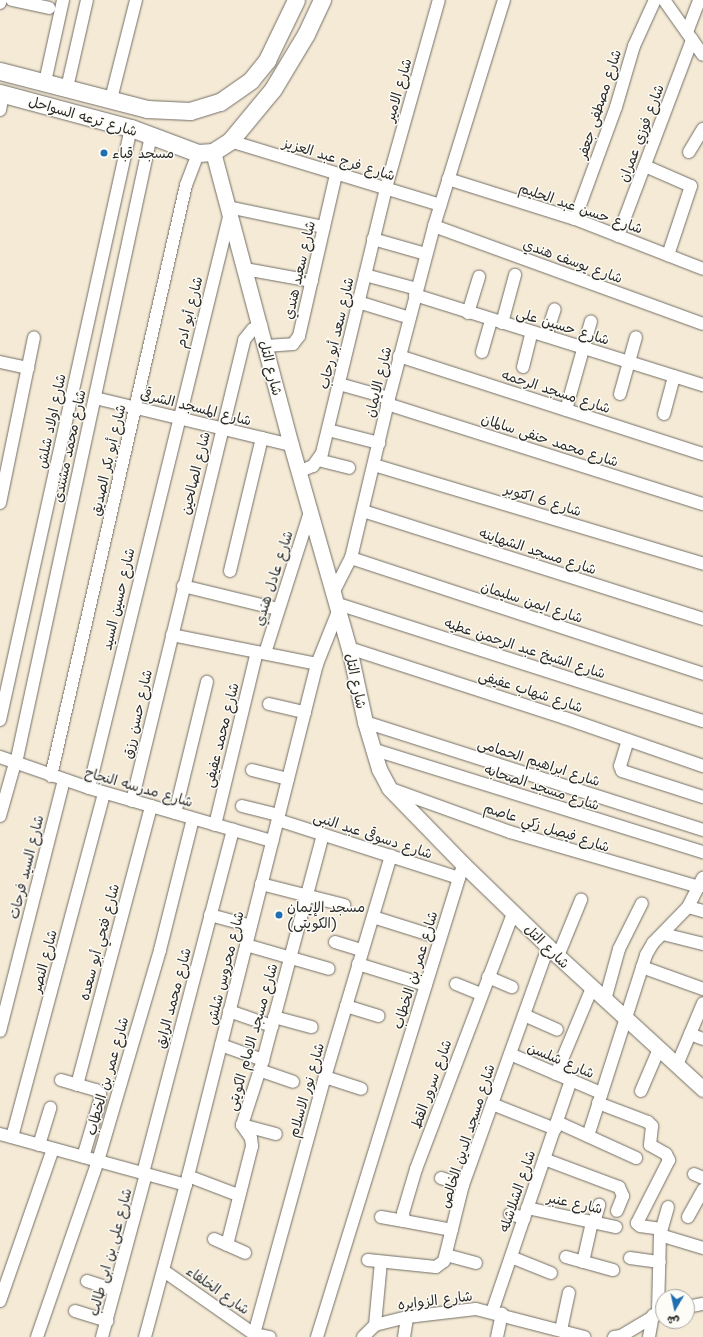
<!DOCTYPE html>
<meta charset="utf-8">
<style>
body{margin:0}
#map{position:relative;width:703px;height:1337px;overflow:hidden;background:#f5ead5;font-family:"Shantell Sans","Playpen Sans Arabic",sans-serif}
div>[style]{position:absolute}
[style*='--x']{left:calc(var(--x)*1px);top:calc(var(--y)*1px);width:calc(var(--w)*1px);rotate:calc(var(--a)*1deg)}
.roads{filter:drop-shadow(0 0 1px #726e66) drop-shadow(0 0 1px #726e66)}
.minor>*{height:12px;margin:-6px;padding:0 6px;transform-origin:6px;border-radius:6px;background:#fff}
.tertiary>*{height:15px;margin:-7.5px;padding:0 7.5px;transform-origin:7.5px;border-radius:7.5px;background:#fff}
.secondary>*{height:17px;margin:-8.5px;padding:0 8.5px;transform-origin:8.5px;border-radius:8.5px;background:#fff}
.dots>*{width:11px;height:11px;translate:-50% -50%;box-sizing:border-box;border:2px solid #fdfcf7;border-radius:50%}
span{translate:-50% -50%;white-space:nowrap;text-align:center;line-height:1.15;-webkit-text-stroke:3px #fdfcf7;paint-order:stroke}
.street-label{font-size:14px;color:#2b2b2b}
.poi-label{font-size:14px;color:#2b2b2b}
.left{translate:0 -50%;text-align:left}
.north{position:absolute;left:655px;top:1289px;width:40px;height:40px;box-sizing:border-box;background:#fdfcf7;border:1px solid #a9a8a5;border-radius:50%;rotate:189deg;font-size:11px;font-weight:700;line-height:16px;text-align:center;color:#2b2b2b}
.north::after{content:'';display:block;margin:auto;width:14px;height:18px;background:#1f6fb2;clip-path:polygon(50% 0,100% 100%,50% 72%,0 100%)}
</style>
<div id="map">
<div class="roads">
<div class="minor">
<i style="--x:12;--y:0;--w:38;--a:12"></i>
<i style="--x:664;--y:0;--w:67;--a:54.7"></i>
<i style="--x:0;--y:3;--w:3;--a:-72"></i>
<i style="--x:687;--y:32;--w:34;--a:-69"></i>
<i style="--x:45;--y:82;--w:84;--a:-77.6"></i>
<i style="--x:67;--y:88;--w:90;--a:-77.2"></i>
<i style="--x:111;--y:99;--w:102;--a:-75.8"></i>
<i style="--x:0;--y:110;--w:16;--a:-79"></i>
<i style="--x:230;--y:141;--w:220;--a:16.9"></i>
<i style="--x:689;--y:152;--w:27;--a:-59"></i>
<i style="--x:645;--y:166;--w:50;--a:23.5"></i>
<i style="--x:691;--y:186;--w:73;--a:108.4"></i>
<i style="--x:448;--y:179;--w:133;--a:17.5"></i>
<i style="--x:575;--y:219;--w:137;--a:21.3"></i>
<i style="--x:228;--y:207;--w:98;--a:11.8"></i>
<i style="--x:575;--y:219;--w:119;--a:-69.9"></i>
<i style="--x:616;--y:107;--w:64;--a:-73.6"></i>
<i style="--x:634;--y:46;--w:51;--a:-65.5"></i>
<i style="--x:434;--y:226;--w:286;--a:20"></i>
<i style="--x:618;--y:236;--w:210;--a:-69.3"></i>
<i style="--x:373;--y:239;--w:55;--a:15.8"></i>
<i style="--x:245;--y:269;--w:68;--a:10.2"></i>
<i style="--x:365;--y:275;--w:54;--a:15.1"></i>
<i style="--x:415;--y:295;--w:302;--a:17.4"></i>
<i style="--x:358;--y:302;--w:54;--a:17.1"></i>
<i style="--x:468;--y:313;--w:38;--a:-73"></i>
<i style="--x:502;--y:323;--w:50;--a:-74.8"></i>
<i style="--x:546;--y:336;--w:28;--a:-72"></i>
<i style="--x:266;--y:346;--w:27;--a:-4"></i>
<i style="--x:293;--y:344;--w:10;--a:-53"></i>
<i style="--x:299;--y:336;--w:166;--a:-77.1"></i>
<i style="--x:482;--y:352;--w:33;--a:-74"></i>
<i style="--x:399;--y:356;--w:319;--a:17.9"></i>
<i style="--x:0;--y:362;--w:29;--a:12"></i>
<i style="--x:523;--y:367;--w:36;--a:-76"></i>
<i style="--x:339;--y:384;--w:52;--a:15.6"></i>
<i style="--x:620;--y:394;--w:59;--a:-74.3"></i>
<i style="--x:95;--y:398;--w:202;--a:13.5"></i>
<i style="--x:387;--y:404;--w:331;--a:17.6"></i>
<i style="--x:566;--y:410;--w:92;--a:-74.3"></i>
<i style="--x:664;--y:414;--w:39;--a:-75"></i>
<i style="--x:328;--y:430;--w:53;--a:14.3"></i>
<i style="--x:318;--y:460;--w:32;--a:14"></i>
<i style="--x:374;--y:465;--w:344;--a:16.7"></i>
<i style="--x:298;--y:472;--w:16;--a:-22"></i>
<i style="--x:313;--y:466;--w:16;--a:-55"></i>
<i style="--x:322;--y:453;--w:273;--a:-76.4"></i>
<i style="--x:386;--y:188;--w:195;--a:-74.3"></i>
<i style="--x:0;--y:503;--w:169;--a:-78.4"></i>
<i style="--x:363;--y:511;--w:357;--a:17.6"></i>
<i style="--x:351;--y:558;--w:371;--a:18.2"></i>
<i style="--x:230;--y:571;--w:137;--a:-76.5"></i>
<i style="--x:183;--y:586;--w:98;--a:13.6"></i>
<i style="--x:334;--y:591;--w:37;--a:-63"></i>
<i style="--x:351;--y:558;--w:164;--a:-76.6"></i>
<i style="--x:389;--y:398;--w:178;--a:-75.3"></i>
<i style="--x:434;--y:226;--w:237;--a:-72.8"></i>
<i style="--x:338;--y:604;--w:383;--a:17.8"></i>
<i style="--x:172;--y:635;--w:148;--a:11.3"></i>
<i style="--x:349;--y:648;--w:227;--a:18"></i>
<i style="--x:565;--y:718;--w:146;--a:19.2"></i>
<i style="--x:265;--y:653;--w:148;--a:-72.3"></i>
<i style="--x:269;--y:704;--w:37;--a:13"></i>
<i style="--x:0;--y:720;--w:606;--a:-77.52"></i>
<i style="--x:365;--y:722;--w:355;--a:17.7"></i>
<i style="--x:628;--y:740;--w:27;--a:107"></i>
<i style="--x:620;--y:766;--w:5;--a:68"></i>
<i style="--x:622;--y:771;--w:85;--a:17.8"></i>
<i style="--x:372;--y:749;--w:347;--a:17.3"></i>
<i style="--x:0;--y:757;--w:94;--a:19.2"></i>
<i style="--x:89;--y:788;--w:191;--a:16.2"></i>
<i style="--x:16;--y:763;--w:641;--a:-77.85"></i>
<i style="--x:252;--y:770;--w:37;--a:14"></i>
<i style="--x:51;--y:776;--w:606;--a:-77.13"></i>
<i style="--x:186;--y:185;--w:34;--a:-69"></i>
<i style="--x:89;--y:788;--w:592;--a:-76.22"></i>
<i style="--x:391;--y:789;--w:127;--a:19.9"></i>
<i style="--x:510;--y:832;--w:197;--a:16.2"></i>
<i style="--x:132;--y:801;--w:474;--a:-76.3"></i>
<i style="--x:244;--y:340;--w:14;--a:-51"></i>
<i style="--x:253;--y:329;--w:9;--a:-21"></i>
<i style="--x:242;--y:806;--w:38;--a:14"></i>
<i style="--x:175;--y:813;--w:135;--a:-76.3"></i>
<i style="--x:0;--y:816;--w:55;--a:-74.2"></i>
<i style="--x:278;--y:820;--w:190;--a:17.8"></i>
<i style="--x:215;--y:825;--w:178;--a:-76.4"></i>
<i style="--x:261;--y:884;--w:86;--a:14.2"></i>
<i style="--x:688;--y:907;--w:16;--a:15"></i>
<i style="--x:210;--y:915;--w:42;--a:15"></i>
<i style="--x:373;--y:917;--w:70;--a:17.4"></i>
<i style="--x:663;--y:934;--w:41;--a:14"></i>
<i style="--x:335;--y:942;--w:28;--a:17"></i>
<i style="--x:246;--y:945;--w:86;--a:16.1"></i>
<i style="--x:558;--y:956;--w:61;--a:-67.7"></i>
<i style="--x:358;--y:964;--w:71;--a:17.2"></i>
<i style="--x:642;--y:967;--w:65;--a:19.8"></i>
<i style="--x:488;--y:977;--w:26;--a:23"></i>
<i style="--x:456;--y:984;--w:27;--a:22"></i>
<i style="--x:605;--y:1000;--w:53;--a:-74.6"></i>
<i style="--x:619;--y:949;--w:51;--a:-63.4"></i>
<i style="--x:346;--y:1006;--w:34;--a:17"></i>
<i style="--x:229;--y:1011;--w:46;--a:19.2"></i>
<i style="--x:524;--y:1015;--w:36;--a:24"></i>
<i style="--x:274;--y:1017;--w:39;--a:15"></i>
<i style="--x:0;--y:1031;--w:259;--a:-75.7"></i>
<i style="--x:690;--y:1034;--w:14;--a:21"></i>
<i style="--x:221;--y:1045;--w:45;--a:19.7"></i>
<i style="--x:510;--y:1054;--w:99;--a:23.2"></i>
<i style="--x:677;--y:1065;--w:67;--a:-67.2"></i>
<i style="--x:259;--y:1070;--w:36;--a:19"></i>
<i style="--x:556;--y:1074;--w:93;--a:-67.3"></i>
<i style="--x:325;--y:1077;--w:38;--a:18"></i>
<i style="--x:61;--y:1080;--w:36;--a:16"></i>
<i style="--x:96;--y:1090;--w:6;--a:45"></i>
<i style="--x:100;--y:1094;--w:6;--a:90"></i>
<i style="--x:100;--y:1100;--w:59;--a:106.6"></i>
<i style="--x:77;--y:1085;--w:289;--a:-75.1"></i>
<i style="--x:641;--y:1091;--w:46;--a:-66.8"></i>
<i style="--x:598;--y:1103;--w:53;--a:20.8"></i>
<i style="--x:648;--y:1122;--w:6;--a:45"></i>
<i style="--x:652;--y:1126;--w:19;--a:96"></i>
<i style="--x:650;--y:1145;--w:18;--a:29"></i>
<i style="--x:666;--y:1154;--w:7;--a:63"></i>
<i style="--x:669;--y:1160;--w:71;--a:116.9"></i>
<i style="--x:637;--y:1223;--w:4;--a:45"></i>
<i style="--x:640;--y:1226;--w:21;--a:8"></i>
<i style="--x:492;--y:1104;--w:68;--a:21.6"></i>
<i style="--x:557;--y:1122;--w:87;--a:24.5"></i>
<i style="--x:242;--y:1125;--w:35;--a:15"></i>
<i style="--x:0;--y:1134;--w:193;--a:15.3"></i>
<i style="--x:588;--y:1136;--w:190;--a:-72.2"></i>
<i style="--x:646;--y:955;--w:14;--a:-60"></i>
<i style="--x:653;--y:943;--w:50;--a:-45.8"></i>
<i style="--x:688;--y:907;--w:33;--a:-63"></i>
<i style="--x:12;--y:1137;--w:356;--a:-75"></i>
<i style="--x:39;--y:1145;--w:39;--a:-73"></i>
<i style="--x:544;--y:1159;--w:80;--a:20.5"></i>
<i style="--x:619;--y:1187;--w:10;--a:66"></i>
<i style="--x:623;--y:1196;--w:16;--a:112"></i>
<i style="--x:143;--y:1173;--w:355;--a:-75.3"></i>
<i style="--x:694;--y:1174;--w:10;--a:24"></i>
<i style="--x:188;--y:1176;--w:53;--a:20.8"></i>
<i style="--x:441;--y:1178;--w:23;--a:18"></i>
<i style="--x:527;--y:1208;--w:91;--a:12.1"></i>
<i style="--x:510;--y:1214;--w:15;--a:16"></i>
<i style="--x:381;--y:1217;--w:23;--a:10"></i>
<i style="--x:688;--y:1217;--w:31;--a:-61"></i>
<i style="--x:594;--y:1223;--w:19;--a:-74"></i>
<i style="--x:452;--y:1230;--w:49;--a:-169.4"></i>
<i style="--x:404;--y:1221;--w:8;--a:-97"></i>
<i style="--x:403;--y:1213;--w:46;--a:-73.5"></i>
<i style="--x:416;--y:1169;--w:274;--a:-69.2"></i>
<i style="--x:660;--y:1235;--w:45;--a:16.8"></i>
<i style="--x:214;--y:1239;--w:34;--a:24"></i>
<i style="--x:227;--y:1245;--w:102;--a:-75.8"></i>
<i style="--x:252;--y:1146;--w:8;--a:-97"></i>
<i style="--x:251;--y:1138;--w:16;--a:-125"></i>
<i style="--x:242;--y:1125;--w:68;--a:-72.1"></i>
<i style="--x:263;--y:1060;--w:233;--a:-75.1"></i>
<i style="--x:446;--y:1255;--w:31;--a:15"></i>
<i style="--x:511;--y:1257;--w:43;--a:21.8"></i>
<i style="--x:566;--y:1257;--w:49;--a:15.5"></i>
<i style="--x:630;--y:1258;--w:30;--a:8"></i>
<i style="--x:368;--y:1260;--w:68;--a:5.9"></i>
<i style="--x:436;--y:1267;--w:10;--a:-37"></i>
<i style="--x:444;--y:1261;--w:78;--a:-76"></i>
<i style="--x:463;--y:1185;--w:253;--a:-70.3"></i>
<i style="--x:583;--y:1262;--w:41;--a:-77.3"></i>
<i style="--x:164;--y:1271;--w:110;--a:35"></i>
<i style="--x:254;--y:1334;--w:16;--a:11"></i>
<i style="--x:87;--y:1281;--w:29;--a:18"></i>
<i style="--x:0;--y:1301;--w:161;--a:-70.8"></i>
<i style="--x:687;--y:1307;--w:16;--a:-11"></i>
<i style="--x:75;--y:1311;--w:34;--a:17"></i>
<i style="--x:658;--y:1311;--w:76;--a:-88.5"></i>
<i style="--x:660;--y:1235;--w:29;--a:-74"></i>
<i style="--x:492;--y:1312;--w:245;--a:-71.2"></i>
<i style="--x:375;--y:1325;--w:63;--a:-84.6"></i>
<i style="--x:561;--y:1330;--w:38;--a:-78"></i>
<i style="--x:254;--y:1334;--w:267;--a:-74.6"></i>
<i style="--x:325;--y:1077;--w:231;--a:-73.4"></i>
<i style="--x:37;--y:1337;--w:186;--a:-70.9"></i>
<i style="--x:98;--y:1161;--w:220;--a:-73.6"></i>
<i style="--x:160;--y:950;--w:135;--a:-75.9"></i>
<i style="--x:102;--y:1337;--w:169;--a:-74.9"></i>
<i style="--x:145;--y:1337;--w:167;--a:-75"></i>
<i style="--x:188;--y:1176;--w:528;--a:-75.86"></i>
<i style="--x:317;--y:664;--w:59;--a:-68.2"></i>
<i style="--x:317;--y:1337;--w:495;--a:-72.8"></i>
<i style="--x:363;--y:1337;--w:17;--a:-45"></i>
<i style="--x:375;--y:1325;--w:33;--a:-14"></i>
<i style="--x:407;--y:1317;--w:69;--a:-6.6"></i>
<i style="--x:476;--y:1309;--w:112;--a:14.5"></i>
<i style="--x:404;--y:1337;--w:20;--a:-81"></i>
<i style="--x:497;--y:1337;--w:24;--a:-78"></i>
<i style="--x:614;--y:1337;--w:7;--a:-8"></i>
<i style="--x:621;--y:1336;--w:49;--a:-30.8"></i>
<i style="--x:649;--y:1337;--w:22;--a:-80"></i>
</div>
<div class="tertiary">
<i style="--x:213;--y:152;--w:303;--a:75.1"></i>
<i style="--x:291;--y:445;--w:211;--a:74.1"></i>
<i style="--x:349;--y:648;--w:76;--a:77.8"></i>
<i style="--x:365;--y:722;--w:49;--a:73.4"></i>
<i style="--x:379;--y:769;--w:21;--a:62"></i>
<i style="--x:389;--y:788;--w:106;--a:45.8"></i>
<i style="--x:463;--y:864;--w:132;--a:44.1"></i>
<i style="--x:558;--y:956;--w:197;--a:42.5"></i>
</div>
<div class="secondary">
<i style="--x:0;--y:71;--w:152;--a:14.5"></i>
<i style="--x:147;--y:109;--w:43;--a:2.7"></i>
<i style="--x:190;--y:111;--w:31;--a:-17"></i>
<i style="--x:220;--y:102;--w:38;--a:-35"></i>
<i style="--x:251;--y:80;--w:26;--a:-51"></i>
<i style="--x:267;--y:60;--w:67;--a:-64.2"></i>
<i style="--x:0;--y:93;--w:136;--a:15"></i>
<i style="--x:131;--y:128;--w:72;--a:20.5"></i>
<i style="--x:198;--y:153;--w:15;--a:-4"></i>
<i style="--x:213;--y:152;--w:20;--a:-33"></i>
<i style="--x:230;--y:141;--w:67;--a:-50.4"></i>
<i style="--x:273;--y:89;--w:64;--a:-59"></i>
<i style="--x:306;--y:34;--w:38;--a:-65"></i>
</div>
</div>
<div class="dots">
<i style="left:104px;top:153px;background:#1f6fb2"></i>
<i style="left:279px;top:915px;background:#1f6fb2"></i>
</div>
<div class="street-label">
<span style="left:398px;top:90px;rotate:-74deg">شارع الامير</span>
<span style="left:599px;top:104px;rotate:-72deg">شارع مصطفى جعفر</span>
<span style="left:83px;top:116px;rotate:16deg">شارع ترعه السواحل</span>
<span style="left:641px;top:133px;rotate:-69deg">شارع فوزي عمران</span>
<span style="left:339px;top:159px;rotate:17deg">شارع فرج عبد العزيز</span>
<span style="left:581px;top:208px;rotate:19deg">شارع حسن عبد الحليم</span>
<span style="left:573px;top:261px;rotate:20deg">شارع يوسف هندي</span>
<span style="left:299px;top:270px;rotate:-77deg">شارع سعيد هندي</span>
<span style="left:189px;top:312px;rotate:-76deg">شارع أبو ادم</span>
<span style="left:563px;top:326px;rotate:17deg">شارع حسين على</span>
<span style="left:336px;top:333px;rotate:-77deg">شارع سعد أبو رحاب</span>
<span style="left:271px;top:368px;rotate:76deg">شارع التل</span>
<span style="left:378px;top:382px;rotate:-76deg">شارع الايمان</span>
<span style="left:556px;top:391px;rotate:18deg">شارع مسجد الرحمه</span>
<span style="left:196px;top:407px;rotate:14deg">شارع المسجد الشرقى</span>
<span style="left:51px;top:421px;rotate:-78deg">شارع اولاد شلش</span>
<span style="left:550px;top:440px;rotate:18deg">شارع محمد حنفى سالمان</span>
<span style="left:69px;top:446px;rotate:-78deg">شارع محمد مشندى</span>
<span style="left:108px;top:460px;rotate:-77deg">شارع أبو بكر الصديق</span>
<span style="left:195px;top:473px;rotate:-76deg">شارع الصالحين</span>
<span style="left:543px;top:500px;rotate:17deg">شارع 6 اكتوبر</span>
<span style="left:538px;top:551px;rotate:18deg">شارع مسجد الشهاينه</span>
<span style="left:273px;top:578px;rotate:-72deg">شارع عادل هندي</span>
<span style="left:118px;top:599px;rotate:-77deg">شارع حسين السيد</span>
<span style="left:532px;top:602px;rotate:18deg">شارع ايمن سليمان</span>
<span style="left:525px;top:648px;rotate:18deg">شارع الشيخ عبد الرحمن عطيه</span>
<span style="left:356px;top:681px;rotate:78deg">شارع التل</span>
<span style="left:531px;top:691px;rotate:18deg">شارع شهاب عفيفى</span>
<span style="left:137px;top:714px;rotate:-77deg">شارع حسن رزق</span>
<span style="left:221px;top:735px;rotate:-76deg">شارع محمد عفيفى</span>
<span style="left:539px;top:762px;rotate:18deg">شارع ابراهيم الحمامى</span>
<span style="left:139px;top:787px;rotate:16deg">شارع مدرسه النجاح</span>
<span style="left:542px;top:787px;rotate:18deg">شارع مسجد الصحابه</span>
<span style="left:547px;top:827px;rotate:18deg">شارع فيصل زكي عاصم</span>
<span style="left:373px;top:835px;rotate:18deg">شارع دسوقى عبد النبى</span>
<span style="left:26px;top:867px;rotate:-76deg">شارع السيد فرحات</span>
<span style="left:99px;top:942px;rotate:-75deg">شارع فتحي أبو سعده</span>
<span style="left:547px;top:946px;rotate:44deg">شارع التل</span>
<span style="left:44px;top:961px;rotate:-75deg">شارع النصر</span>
<span style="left:225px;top:968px;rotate:-76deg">شارع محروس شلش</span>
<span style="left:415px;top:970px;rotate:-73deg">شارع عمر بن الخطاب</span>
<span style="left:173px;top:998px;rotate:-75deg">شارع محمد الرايق</span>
<span style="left:252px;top:1037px;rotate:-74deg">شارع مسجد الامام الكويتى</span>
<span style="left:561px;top:1060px;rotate:23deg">شارع شلسن</span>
<span style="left:107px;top:1076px;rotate:-74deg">شارع عمر بن الخطاب</span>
<span style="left:431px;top:1084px;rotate:-70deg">شارع سرور القط</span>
<span style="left:306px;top:1090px;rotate:-74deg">شارع نور الاسلام</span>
<span style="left:467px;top:1136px;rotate:-72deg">شارع مسجد الدين الخالص</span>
<span style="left:517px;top:1191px;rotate:-71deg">شارع الشلاشله</span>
<span style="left:575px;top:1203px;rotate:12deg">شارع عنبر</span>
<span style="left:110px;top:1252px;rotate:-75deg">شارع على بن ابى طالب</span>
<span style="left:218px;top:1290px;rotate:35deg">شارع الخلفاء</span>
<span style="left:435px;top:1300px;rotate:-7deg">شارع الزوايره</span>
</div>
<div class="poi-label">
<span class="left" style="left:112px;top:153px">مسجد قباء</span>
<span class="left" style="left:287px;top:915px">مسجد الإيمان<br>(الكويتى)</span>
</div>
<div class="north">ش</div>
</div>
